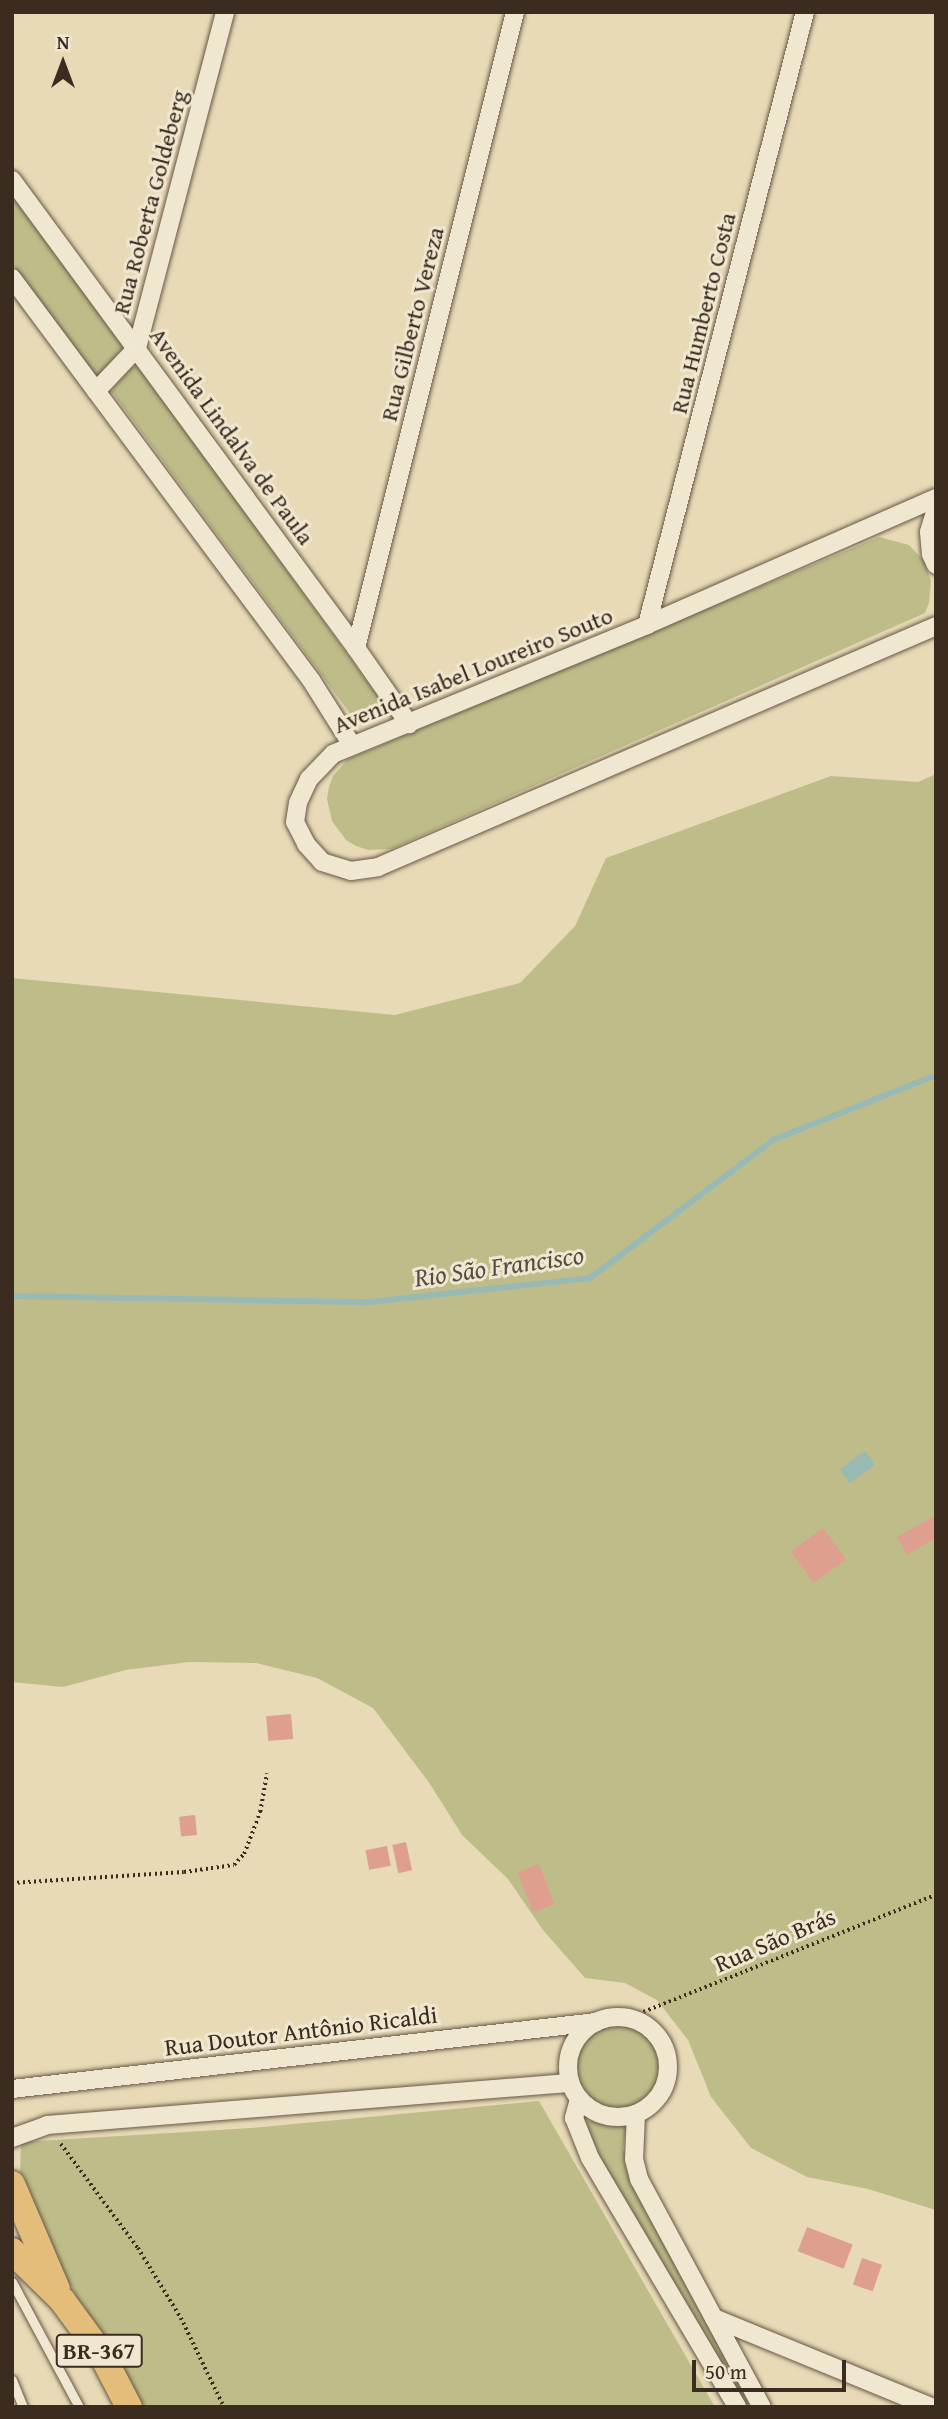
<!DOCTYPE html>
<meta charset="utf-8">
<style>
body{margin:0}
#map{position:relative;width:948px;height:2419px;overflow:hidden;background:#e8dab6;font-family:"Gentium Book Plus",serif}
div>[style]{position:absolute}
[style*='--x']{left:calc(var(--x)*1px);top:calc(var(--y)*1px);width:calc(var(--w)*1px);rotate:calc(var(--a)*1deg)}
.green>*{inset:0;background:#bebd89}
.round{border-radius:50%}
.water>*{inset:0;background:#99b9b5;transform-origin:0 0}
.stream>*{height:6px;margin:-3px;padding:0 3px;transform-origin:3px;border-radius:3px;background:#99b9b5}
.building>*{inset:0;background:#df9f8f;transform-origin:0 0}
.path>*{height:3.5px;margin-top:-1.75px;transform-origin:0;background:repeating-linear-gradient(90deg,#3c2b1f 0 2px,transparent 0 5.5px)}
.roads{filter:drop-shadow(0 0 2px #675745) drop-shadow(0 0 2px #675745)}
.service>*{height:9px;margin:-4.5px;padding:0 4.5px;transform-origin:4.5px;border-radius:4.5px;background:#f0e7d0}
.minor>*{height:18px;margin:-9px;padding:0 9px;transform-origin:9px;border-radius:9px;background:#f0e7d0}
.minor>.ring{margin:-9px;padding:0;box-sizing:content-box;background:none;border:18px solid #f0e7d0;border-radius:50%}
.primary>*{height:26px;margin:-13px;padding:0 13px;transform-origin:13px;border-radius:13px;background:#e4bd7b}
span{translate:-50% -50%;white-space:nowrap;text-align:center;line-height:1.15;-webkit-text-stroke:6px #f0e7d0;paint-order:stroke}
.shield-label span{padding:2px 5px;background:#f0e7d0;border:2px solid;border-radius:5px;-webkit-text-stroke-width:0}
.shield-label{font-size:23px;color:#3c2b1f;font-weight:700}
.street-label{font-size:24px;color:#3c2b1f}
.water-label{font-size:26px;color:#534e44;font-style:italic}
.frame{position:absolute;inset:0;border:14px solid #3c2b1f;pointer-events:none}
.north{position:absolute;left:28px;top:28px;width:70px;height:70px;-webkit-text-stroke:5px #f0e7d0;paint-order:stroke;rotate:0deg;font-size:19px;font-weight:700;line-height:28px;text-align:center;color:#3c2b1f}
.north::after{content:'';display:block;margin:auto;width:24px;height:32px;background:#3c2b1f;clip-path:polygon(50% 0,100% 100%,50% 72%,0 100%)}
.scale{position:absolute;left:692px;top:2360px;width:154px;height:32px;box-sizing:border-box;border:4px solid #3c2b1f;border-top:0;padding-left:9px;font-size:21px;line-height:24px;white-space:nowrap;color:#3c2b1f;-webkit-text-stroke:5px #f0e7d0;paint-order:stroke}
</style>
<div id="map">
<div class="green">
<i style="clip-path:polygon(12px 195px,122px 342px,122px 350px,96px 379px,12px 263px)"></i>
<i style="clip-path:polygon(131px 367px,139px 367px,382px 702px,381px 713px,373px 721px,362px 722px,352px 716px,111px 391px)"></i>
<i style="clip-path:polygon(879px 537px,909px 545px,924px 561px,931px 581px,929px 603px,925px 613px,391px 849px,368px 850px,356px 846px,346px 840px,332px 821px,327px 799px,329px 787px,333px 776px,348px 759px)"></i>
<i style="clip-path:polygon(936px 774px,936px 2210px,868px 2189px,807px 2177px,751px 2148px,711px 2097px,688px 2040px,657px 2000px,625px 1983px,585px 1978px,543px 1930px,508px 1879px,462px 1835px,430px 1784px,373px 1708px,317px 1678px,256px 1663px,189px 1662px,126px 1670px,63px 1687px,12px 1682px,12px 978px,395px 1015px,520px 983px,575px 926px,606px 858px,831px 776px,918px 782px)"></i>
<i class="round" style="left:573px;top:2022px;width:90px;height:90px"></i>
<i style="clip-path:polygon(539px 2101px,715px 2407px,142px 2407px,30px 2218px,20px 2175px,21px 2142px,251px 2128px)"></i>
<i style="clip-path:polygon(587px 2121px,626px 2124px,623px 2149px,645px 2211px,749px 2395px,738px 2398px,587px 2136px)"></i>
</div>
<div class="water">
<i style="left:865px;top:1451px;width:17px;height:31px;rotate:54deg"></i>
</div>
<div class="stream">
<i style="--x:12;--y:1296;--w:358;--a:1"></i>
<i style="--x:370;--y:1302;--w:221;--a:-6.2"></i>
<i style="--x:590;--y:1278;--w:229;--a:-37"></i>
<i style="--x:773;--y:1140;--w:175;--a:-21.7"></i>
</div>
<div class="building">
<i style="clip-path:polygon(936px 1515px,936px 1538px,907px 1555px,897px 1537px)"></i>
<i style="left:823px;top:1528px;width:39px;height:40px;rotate:54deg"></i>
<i style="left:291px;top:1714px;width:25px;height:25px;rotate:85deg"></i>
<i style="left:195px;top:1815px;width:20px;height:16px;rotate:84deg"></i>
<i style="left:406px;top:1842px;width:29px;height:14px;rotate:78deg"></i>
<i style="left:387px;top:1846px;width:20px;height:22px;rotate:79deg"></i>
<i style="left:539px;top:1864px;width:43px;height:23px;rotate:69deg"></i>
<i style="left:807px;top:2227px;width:49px;height:26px;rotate:21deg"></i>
<i style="left:862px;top:2258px;width:21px;height:28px;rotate:19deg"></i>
</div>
<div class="path">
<i style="--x:12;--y:1883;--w:172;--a:-3.7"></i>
<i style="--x:184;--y:1872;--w:50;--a:-8"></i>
<i style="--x:234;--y:1865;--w:15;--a:-48"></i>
<i style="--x:244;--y:1854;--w:45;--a:-69.1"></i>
<i style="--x:260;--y:1812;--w:39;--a:-80"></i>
<i style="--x:628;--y:2018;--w:332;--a:-21.8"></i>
<i style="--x:61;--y:2144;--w:129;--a:53.5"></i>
<i style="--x:138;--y:2248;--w:82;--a:58.4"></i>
<i style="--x:181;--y:2318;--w:99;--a:64.2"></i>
</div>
<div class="roads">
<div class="service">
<i style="--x:12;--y:2282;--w:142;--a:61.8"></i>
<i style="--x:12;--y:2380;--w:29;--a:68"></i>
</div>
<div class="minor">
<i style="--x:12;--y:180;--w:581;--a:53.68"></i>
<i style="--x:356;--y:648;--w:93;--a:55.1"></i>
<i style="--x:12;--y:278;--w:501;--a:53.36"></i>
<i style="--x:311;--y:680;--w:77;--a:57.8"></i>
<i style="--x:96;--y:391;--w:59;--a:-46.4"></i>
<i style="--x:137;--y:348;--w:347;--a:-75.3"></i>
<i style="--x:936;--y:498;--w:316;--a:156.3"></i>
<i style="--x:647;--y:625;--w:339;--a:157.7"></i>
<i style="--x:333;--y:754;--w:35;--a:134"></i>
<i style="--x:309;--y:779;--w:26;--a:115"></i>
<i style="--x:298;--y:803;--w:19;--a:99"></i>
<i style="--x:295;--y:822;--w:25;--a:63"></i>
<i style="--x:306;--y:844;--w:24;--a:48"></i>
<i style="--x:322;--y:862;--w:30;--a:17"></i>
<i style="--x:351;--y:871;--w:27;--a:-8"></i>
<i style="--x:378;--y:867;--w:608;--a:-23.36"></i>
<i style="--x:936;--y:509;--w:24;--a:107"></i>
<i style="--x:929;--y:532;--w:22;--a:85"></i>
<i style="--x:931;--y:554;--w:12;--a:66"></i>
<i style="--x:647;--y:625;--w:633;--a:-75.55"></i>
<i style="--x:356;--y:648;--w:656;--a:-75.96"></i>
<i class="ring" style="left:568px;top:2017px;width:82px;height:82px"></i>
<i style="--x:12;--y:2089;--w:588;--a:-6.54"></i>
<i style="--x:579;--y:2099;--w:20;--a:105"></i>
<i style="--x:574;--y:2118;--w:43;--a:68.2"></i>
<i style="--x:590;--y:2158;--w:289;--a:59.4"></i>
<i style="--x:636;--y:2114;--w:45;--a:92.5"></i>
<i style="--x:634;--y:2159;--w:21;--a:76"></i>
<i style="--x:639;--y:2179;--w:259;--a:61.7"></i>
<i style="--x:12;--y:2138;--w:37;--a:-20"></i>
<i style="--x:47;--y:2125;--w:523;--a:-4.61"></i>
<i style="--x:714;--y:2318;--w:235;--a:22.3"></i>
</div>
<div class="primary">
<i style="--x:12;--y:2184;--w:114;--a:66.8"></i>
<i style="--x:12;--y:2251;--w:70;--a:44.4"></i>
<i style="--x:62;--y:2300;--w:66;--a:53.7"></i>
<i style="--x:101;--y:2353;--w:61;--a:62.6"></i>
</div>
</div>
<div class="shield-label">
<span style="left:99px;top:2351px">BR-367</span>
</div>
<div class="street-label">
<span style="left:150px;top:202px;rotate:-75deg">Rua Roberta Goldeberg</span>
<span style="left:703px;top:313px;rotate:-76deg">Rua Humberto Costa</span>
<span style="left:412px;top:324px;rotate:-76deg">Rua Gilberto Vereza</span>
<span style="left:232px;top:436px;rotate:54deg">Avenida Lindalva de Paula</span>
<span style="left:473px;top:670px;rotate:-22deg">Avenida Isabel Loureiro Souto</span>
<span style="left:775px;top:1940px;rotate:-23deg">Rua São Brás</span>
<span style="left:301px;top:2031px;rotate:-7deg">Rua Doutor Antônio Ricaldi</span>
</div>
<div class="water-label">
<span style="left:499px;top:1266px;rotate:-8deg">Rio São Francisco</span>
</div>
<div class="frame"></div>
<div class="north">N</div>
<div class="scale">50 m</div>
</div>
